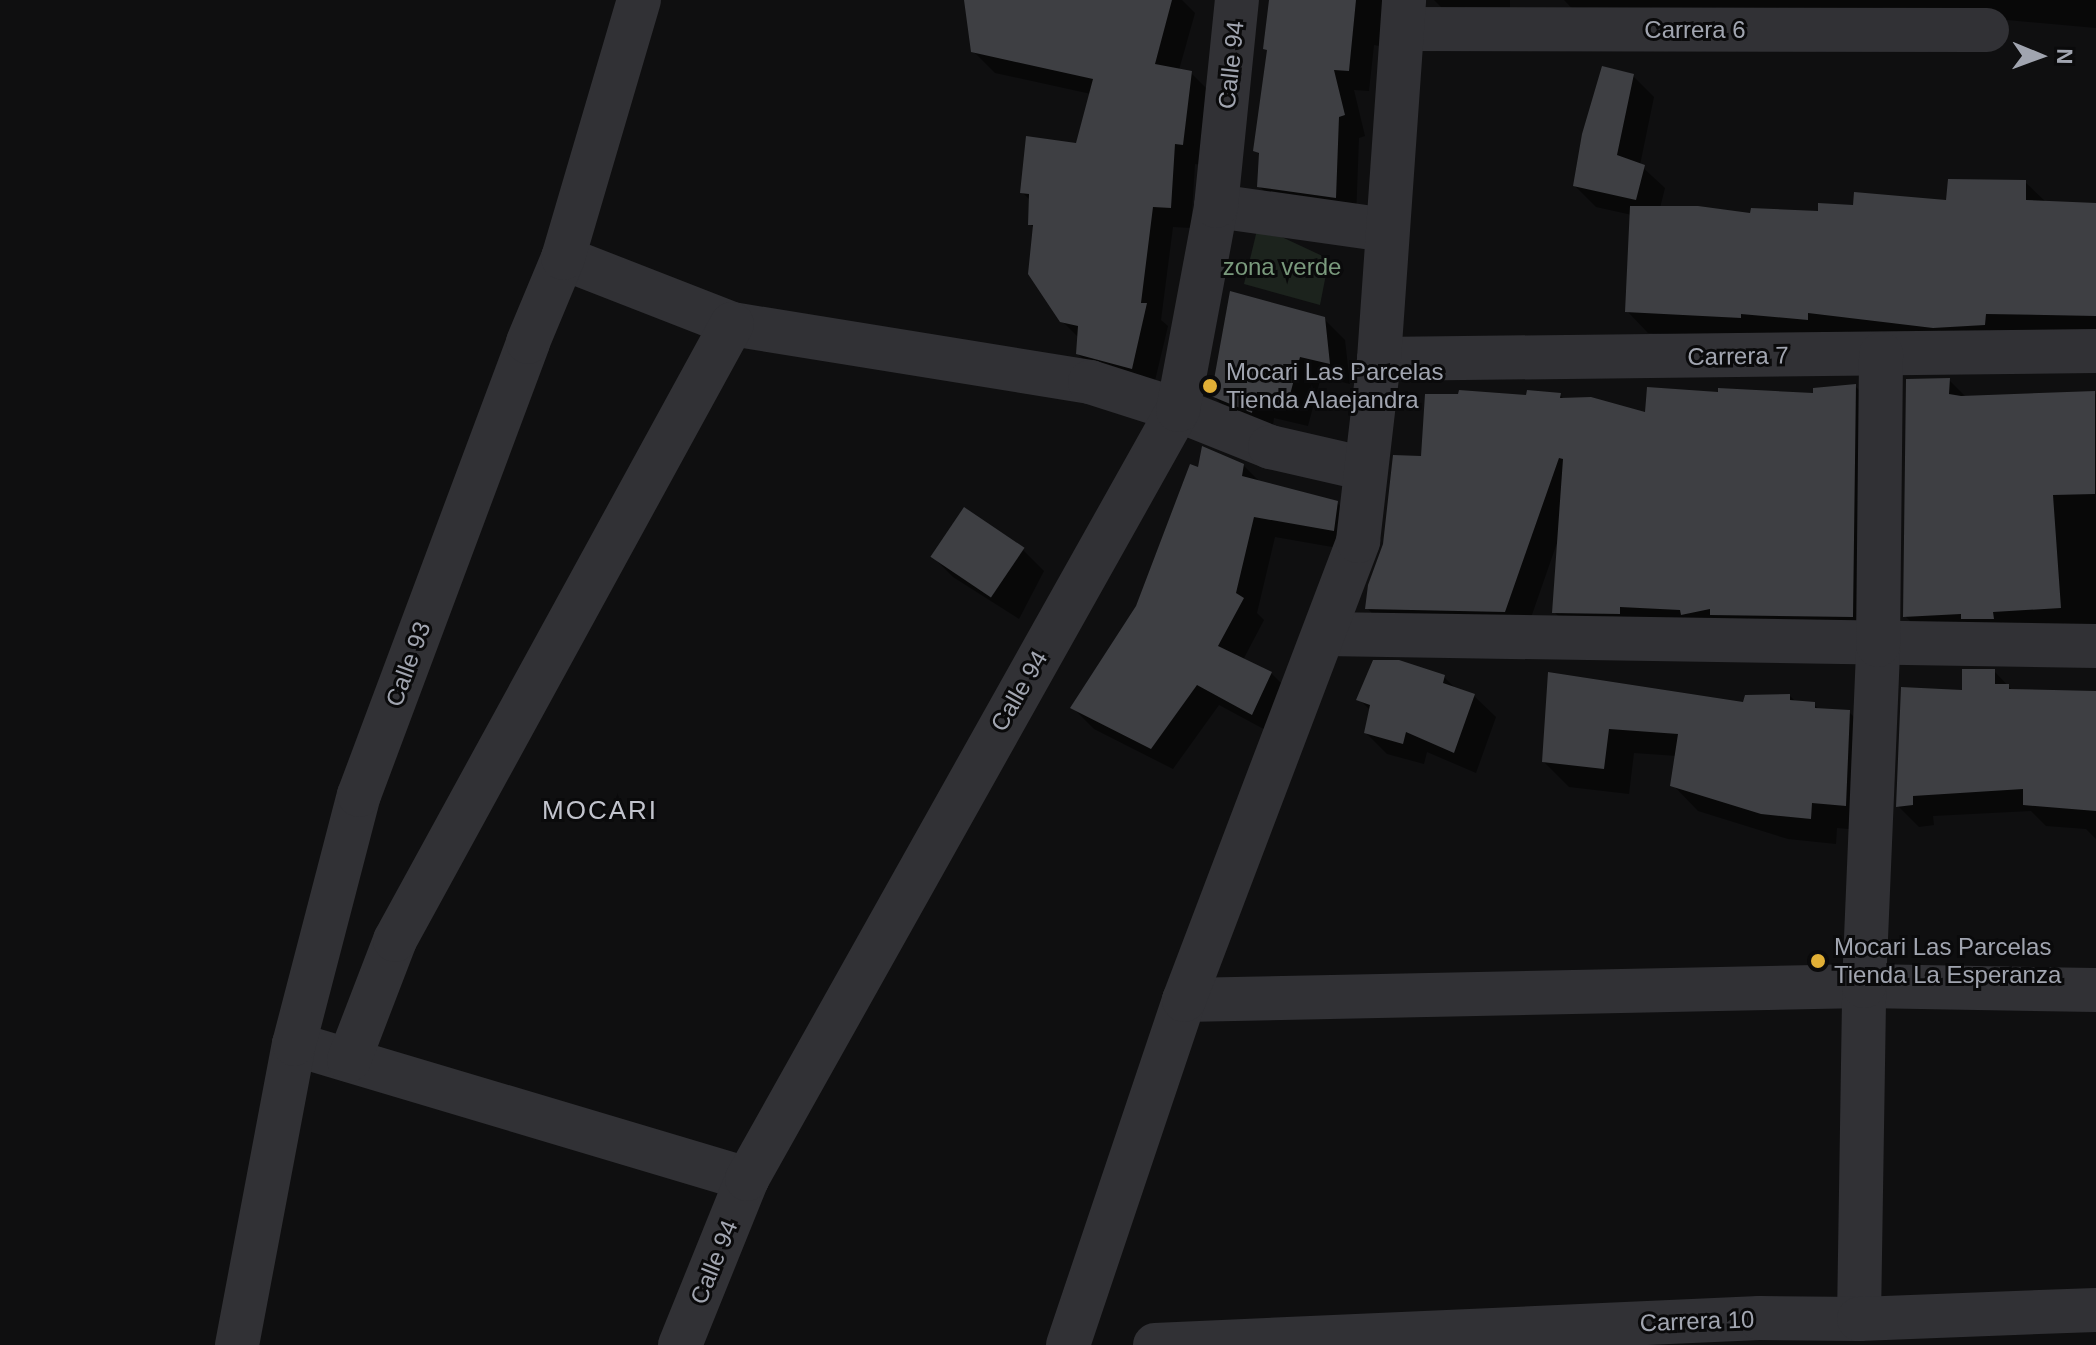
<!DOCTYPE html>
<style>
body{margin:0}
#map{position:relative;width:2096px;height:1345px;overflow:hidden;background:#0f0f10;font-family:Helvetica,sans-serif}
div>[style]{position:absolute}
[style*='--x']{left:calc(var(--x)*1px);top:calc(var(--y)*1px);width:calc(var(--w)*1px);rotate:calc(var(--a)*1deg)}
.green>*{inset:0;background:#1c231d}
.shadow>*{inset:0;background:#0007}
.building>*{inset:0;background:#3e3f43;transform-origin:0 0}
.minor>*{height:44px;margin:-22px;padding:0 22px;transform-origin:22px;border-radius:22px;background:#313135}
.tertiary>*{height:44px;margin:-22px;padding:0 22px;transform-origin:22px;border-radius:22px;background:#313135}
.dots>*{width:22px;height:22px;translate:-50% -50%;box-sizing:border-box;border:4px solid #0a0a0b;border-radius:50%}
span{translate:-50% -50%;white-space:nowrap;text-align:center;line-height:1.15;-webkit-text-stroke:6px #0a0a0b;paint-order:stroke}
.street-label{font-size:24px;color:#a1a5b0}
.park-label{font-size:24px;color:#7a9a7d}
.poi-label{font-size:24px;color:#a1a5b0}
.left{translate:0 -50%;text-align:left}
.neighbourhood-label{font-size:26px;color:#c2c4cd;letter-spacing:2px}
.north{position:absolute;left:2000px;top:16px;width:80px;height:80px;-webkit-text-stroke:6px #0a0a0b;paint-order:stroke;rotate:91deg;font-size:22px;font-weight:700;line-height:32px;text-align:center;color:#a1a5b0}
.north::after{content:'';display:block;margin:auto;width:28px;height:36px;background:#a1a5b0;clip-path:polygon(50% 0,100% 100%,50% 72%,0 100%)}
</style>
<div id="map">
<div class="green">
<i style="clip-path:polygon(1258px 226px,1329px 259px,1320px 305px,1244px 284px)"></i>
</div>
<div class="shadow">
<i style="clip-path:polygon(1021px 0,1182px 0,1195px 13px,1179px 70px,1191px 73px,1212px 94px,1203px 165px,1195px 164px,1191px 228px,1173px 227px,1161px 320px,1168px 326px,1153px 389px,1099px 375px,1078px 354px,1079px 338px,1061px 320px,1035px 229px,1030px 224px,1031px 201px,1022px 192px,1078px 145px,1091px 94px,995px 73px,973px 51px)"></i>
<i style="clip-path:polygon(1271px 0,1412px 0,1391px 48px,1374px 45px,1369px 91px,1354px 90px,1365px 136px,1359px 138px,1356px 218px,1280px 207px,1259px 186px,1261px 156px,1255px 150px,1269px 52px,1266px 49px)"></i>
<i style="clip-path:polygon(1434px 0,1510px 0,1510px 16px,1451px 17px)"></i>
<i style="clip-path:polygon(1564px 0,2096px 0,2096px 28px,2007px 20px,2006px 25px,1585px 22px)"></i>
<i style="clip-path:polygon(1633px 76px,1654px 97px,1640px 165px,1665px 188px,1660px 208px,1752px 215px,1820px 213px,1854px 207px,1948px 202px,2025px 182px,2047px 203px,2096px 205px,2096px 336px,1828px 340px,1648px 333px,1627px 311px,1632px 215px,1596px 207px,1575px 186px)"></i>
<i style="clip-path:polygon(1324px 319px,1345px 340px,1350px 384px,1321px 377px,1308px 426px,1274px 418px,1272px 432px,1235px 417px,1213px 396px)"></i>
<i style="clip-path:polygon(1949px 380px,1967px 398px,2096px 394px,2096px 628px,1926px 637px,1905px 616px)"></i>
<i style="clip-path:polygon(1855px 386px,1876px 407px,1874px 638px,1576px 633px,1554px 612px,1558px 540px,1526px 632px,1388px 630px,1367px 608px,1423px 458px,1528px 398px,1560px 395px,1565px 400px,1646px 414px,1720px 395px,1815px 395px)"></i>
<i style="clip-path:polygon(1243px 465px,1261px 483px,1336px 502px,1358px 524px,1355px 551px,1275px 537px,1257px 613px,1264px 620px,1243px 660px,1271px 673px,1292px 694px,1273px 734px,1219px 705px,1173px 769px,1094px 729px,1073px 708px,1137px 607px,1199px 470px)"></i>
<i style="clip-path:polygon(1023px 550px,1044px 571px,1019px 619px,953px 577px,932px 556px)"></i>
<i style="clip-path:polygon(1994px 671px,2015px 693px,2096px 698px,2096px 839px,2086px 829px,2046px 826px,2031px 811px,1933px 816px,1934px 825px,1919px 827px,1898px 806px,1964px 693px)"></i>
<i style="clip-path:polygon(1550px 674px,1745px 704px,1790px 696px,1797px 703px,1814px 704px,1819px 710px,1849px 712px,1875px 738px,1871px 831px,1837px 828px,1836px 844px,1788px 839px,1698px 811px,1673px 785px,1677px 756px,1634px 753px,1629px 794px,1569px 787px,1544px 762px)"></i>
<i style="clip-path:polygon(1444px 677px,1457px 690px,1474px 696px,1496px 717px,1476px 773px,1427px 752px,1424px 764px,1387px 754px,1366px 733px,1371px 711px,1359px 699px)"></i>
</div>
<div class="building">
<i style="clip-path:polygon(964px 0,1172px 0,1155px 64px,1192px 71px,1183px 145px,1175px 144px,1171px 208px,1153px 207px,1141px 303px,1147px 303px,1132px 369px,1076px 354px,1078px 326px,1060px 322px,1028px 274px,1033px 225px,1028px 225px,1029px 194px,1020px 193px,1026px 136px,1076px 143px,1093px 79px,971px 52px)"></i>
<i style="clip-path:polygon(1269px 0,1356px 0,1349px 71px,1334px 70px,1345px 115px,1339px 117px,1336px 198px,1257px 187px,1259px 153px,1253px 151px,1267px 50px,1263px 49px)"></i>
<i style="clip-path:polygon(1602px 66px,1634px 74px,1617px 155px,1645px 165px,1636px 200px,1573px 186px,1582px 134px)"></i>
<i style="clip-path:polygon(1948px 179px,2026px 180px,2026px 200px,2096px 203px,2096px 316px,1986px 314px,1985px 325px,1933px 328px,1808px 313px,1808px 320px,1741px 314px,1741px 318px,1625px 312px,1630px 206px,1698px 206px,1750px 213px,1751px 208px,1818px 211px,1818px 203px,1853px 205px,1854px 192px,1946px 200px)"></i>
<i style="clip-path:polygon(1230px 291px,1325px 317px,1330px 364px,1300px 357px,1287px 406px,1254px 398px,1252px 413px,1211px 396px)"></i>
<i style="clip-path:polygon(1950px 378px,1949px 394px,1961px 396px,2095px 391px,2095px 494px,2053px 495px,2061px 608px,1993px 612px,1994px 619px,1961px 619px,1961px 614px,1903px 617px,1906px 379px)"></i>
<i style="clip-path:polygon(1856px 384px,1853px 617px,1710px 615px,1710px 609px,1681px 615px,1680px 610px,1620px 607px,1620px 614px,1552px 613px,1563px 459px,1559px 458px,1505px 612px,1365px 609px,1368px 585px,1383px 544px,1393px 455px,1421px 456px,1425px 394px,1458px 394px,1459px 390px,1526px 395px,1527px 390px,1561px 393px,1560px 398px,1591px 397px,1645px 412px,1647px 387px,1718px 392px,1718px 388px,1813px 393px,1813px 388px)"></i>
<i style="clip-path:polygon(1202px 446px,1244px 464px,1242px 476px,1338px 501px,1334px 531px,1254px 517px,1236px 593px,1244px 598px,1218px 646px,1272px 672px,1252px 715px,1197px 685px,1151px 749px,1070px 708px,1136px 606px,1190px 464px,1198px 467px)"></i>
<i style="left:964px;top:507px;width:73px;height:60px;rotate:34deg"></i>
<i style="clip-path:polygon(1373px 660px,1399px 660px,1445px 675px,1443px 683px,1475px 694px,1454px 753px,1406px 732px,1403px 744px,1364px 733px,1370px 705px,1356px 700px)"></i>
<i style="clip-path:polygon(1962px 669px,1995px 669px,1995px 684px,2009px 684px,2009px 689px,2096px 691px,2096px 811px,2023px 805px,2023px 789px,1913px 796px,1913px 805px,1896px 807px,1901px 687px,1962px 690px)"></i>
<i style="clip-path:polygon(1548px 672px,1743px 702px,1745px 695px,1790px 694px,1790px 700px,1815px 702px,1815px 708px,1850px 710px,1846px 806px,1812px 803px,1811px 819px,1761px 814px,1670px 786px,1678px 734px,1609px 729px,1604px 769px,1542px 762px)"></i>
</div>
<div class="minor">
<i style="--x:1404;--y:29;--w:583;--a:0.1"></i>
<i style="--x:1216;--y:206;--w:172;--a:8"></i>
<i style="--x:563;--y:258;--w:181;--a:21.3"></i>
<i style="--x:732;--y:324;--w:363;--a:9.2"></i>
<i style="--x:1090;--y:382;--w:92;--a:17.7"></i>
<i style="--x:1178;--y:410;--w:99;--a:21.9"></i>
<i style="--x:1270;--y:447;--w:98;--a:12.9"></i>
<i style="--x:1379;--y:359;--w:717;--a:-0.64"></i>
<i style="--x:1325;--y:634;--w:771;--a:0.89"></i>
<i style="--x:1184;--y:1000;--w:680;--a:-1.18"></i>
<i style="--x:1864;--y:986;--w:232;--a:1"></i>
<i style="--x:294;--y:1044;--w:473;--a:16.6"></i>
<i style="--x:349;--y:1060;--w:129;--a:-69"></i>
<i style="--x:395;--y:940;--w:702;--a:-61.32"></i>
<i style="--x:1859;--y:1319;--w:333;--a:-89.1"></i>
<i style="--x:1864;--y:986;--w:341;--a:-87.6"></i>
<i style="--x:1878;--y:645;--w:291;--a:-89.4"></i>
<i style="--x:680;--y:1345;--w:179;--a:-68"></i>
<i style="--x:747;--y:1179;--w:882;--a:-60.73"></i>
<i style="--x:1178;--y:410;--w:208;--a:-79.4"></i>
<i style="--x:1216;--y:206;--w:207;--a:-84.2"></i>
<i style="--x:1068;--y:1345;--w:364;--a:-71.4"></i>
<i style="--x:1184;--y:1000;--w:491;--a:-69.2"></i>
<i style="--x:1358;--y:541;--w:183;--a:-83.4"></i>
<i style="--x:1379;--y:359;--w:360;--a:-86"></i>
<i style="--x:1155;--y:1345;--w:605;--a:-2.56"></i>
<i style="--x:1759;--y:1318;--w:100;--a:0.6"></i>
<i style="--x:1859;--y:1319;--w:237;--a:-2.2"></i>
</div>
<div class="tertiary">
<i style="--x:237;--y:1345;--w:306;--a:-79.3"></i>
<i style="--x:294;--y:1044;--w:257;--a:-75.4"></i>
<i style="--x:359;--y:795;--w:483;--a:-69.5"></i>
<i style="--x:528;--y:342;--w:91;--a:-67.4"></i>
<i style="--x:563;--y:258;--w:269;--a:-73.6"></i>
</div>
<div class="dots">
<i style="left:1210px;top:386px;background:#e1af36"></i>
<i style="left:1818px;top:961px;background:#e1af36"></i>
</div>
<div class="street-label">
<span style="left:1695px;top:30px">Carrera 6</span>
<span style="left:1231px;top:65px;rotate:-84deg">Calle 94</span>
<span style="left:1738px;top:356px;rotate:-1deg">Carrera 7</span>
<span style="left:408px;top:664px;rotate:-70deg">Calle 93</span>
<span style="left:1019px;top:691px;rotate:-60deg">Calle 94</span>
<span style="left:714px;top:1262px;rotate:-68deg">Calle 94</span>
<span style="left:1697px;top:1321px;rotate:-2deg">Carrera 10</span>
</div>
<div class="park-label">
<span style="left:1282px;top:267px">zona verde</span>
</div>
<div class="poi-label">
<span class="left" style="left:1226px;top:386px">Mocari Las Parcelas<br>Tienda Alaejandra</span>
<span class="left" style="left:1834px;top:961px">Mocari Las Parcelas<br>Tienda La Esperanza</span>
</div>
<div class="neighbourhood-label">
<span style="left:600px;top:811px">MOCARI</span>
</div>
<div class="north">N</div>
</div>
